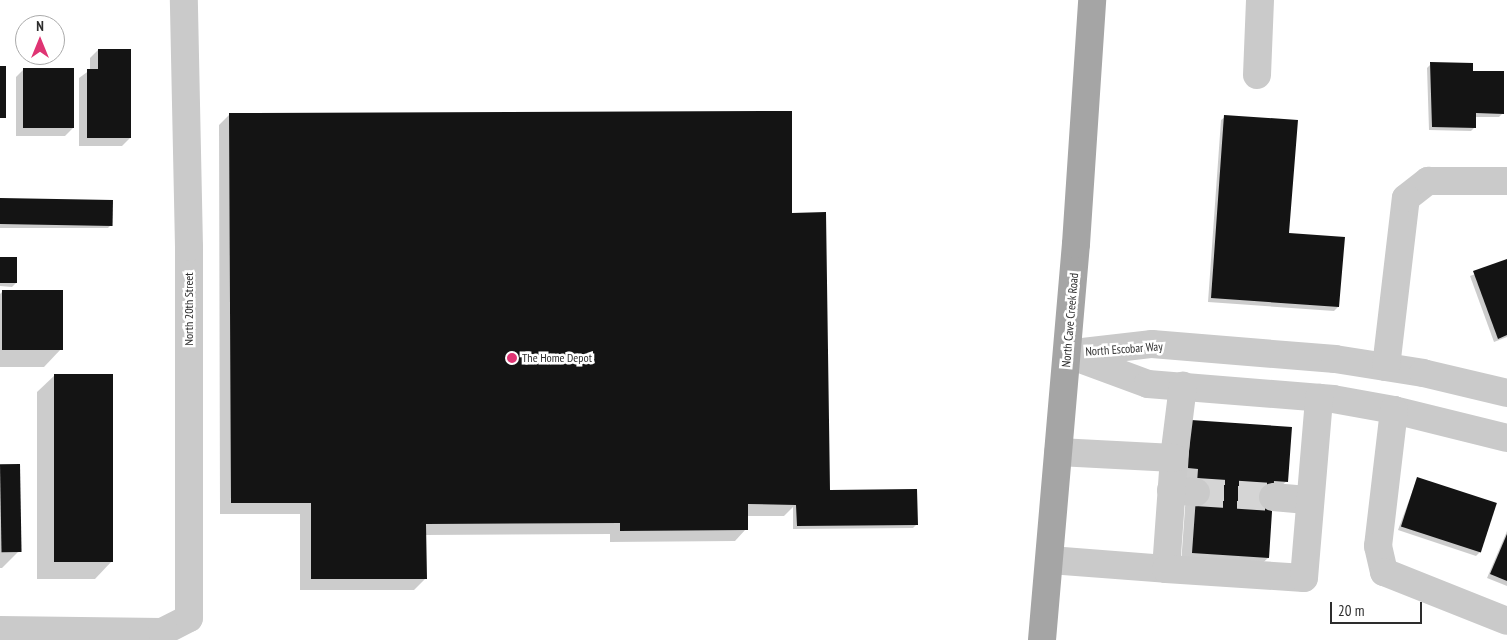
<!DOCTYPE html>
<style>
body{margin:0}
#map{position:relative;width:1507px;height:640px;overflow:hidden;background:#fff;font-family:"PT Sans Narrow",sans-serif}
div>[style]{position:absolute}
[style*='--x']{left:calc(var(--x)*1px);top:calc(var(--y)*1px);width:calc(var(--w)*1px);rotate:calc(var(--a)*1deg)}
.shadow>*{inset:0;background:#0003}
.building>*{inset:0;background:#141414;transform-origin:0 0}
.minor-tunnel>*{height:28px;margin-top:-14px;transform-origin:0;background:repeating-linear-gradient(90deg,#d5d5d5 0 28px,transparent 0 42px)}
.minor>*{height:28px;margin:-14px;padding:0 14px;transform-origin:14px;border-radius:14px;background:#cacaca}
.major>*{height:28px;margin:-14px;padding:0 14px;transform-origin:14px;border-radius:14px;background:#a5a5a5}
.dots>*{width:14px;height:14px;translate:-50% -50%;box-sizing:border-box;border:2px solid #fff;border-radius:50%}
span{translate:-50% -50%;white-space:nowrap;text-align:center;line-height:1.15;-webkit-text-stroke:5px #fff;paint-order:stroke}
.street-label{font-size:12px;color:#2d2d2d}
.poi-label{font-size:12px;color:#2d2d2d}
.left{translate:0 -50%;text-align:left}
.north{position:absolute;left:15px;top:15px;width:50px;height:50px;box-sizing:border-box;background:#fff;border:1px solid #ababab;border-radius:50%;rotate:0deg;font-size:14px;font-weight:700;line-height:20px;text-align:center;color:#2d2d2d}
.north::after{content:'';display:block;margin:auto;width:18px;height:22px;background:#df3473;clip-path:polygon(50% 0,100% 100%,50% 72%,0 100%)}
.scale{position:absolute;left:1330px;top:602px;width:92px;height:22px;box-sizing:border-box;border:2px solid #2d2d2d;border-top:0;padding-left:6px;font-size:15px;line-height:18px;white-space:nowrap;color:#2d2d2d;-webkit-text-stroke:4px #fff;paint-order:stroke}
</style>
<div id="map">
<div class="shadow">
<i style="clip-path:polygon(98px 50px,130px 138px,122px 146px,79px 146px,79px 78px,90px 70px,90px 58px)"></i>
<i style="clip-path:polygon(1431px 64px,1472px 72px,1503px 113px,1499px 117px,1475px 117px,1475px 127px,1471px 131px,1429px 130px,1427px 68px)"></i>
<i style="clip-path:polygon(24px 69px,73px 128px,65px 136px,16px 136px,16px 77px)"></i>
<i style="clip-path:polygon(230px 114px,792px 214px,829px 491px,917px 524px,913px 528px,793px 529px,793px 507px,784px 516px,747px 516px,746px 529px,735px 541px,610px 542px,610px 534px,425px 535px,425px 579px,414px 590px,300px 590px,300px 514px,220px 514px,219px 125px)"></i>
<i style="clip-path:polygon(1225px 117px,1288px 235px,1338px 307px,1334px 311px,1208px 302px,1221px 120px)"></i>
<i style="clip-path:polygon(0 200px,112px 224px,108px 228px,0 228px)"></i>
<i style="clip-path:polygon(0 258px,16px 283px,12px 287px,0 286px)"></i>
<i style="clip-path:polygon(1507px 262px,1507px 337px,1494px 342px,1470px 276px)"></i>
<i style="clip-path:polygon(3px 291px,61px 349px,44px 367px,0 367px,0 294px)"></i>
<i style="clip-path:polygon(55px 375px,112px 561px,95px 579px,37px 579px,37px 392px)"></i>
<i style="clip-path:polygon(1192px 422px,1287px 481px,1272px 493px,1268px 558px,1256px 569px,1181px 564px,1187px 480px,1177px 479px)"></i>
<i style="clip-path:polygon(0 466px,19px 551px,2px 568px,0 568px)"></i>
<i style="clip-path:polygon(1417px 479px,1480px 552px,1476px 556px,1398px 530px)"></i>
<i style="clip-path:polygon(1507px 531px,1507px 586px,1487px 578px)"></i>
</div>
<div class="building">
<i style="clip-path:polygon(98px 49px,131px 49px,131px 138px,87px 138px,87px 69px,98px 69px)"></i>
<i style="clip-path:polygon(1430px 62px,1473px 63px,1473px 71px,1504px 71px,1504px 114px,1476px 113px,1476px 128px,1432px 127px)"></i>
<i style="left:0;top:66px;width:6px;height:52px"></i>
<i style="left:23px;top:68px;width:51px;height:60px"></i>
<i style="clip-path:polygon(792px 111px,792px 213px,826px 212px,830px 490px,917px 489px,918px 525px,797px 526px,796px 505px,748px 504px,748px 530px,620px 531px,620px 523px,426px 524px,427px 579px,311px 579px,311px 503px,231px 503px,229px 113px)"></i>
<i style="clip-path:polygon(1224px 115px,1298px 120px,1289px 233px,1345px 237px,1339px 307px,1211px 298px)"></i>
<i style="left:0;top:198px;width:113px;height:26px;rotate:1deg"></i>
<i style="left:0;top:257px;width:17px;height:26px"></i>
<i style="clip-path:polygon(1507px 259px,1507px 335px,1498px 339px,1473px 271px)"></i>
<i style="left:2px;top:290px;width:61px;height:60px"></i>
<i style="left:54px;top:374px;width:59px;height:188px"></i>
<i style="clip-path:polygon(1191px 420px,1292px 427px,1288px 482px,1274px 481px,1269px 558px,1192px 553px,1198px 469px,1188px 468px)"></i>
<i style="left:20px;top:464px;width:88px;height:20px;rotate:89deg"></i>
<i style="left:1417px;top:477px;width:84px;height:52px;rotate:18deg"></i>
<i style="clip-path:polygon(1507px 534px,1507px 581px,1490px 574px)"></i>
</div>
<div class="minor-tunnel">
<i style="--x:1196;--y:492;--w:77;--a:3.7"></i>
</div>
<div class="minor">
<i style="--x:1257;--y:75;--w:75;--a:-87.7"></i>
<i style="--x:1074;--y:353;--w:79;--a:-6.6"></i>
<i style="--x:1152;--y:344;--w:184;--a:4.7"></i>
<i style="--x:1335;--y:359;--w:89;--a:9"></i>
<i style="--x:1423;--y:373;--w:86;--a:13.4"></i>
<i style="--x:1067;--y:354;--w:86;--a:20.3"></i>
<i style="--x:1148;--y:384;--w:186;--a:4.6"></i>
<i style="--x:1333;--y:399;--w:62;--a:10.2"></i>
<i style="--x:1394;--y:410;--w:116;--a:13.9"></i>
<i style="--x:1386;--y:367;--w:170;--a:-83.3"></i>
<i style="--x:1406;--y:198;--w:28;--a:-38"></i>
<i style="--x:1428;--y:181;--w:79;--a:0"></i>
<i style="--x:1394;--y:410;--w:137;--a:96.7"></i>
<i style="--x:1378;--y:546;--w:27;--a:77"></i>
<i style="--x:1384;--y:572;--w:132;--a:21.7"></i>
<i style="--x:1174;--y:458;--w:73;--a:-82.9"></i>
<i style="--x:1171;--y:490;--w:25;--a:5"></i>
<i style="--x:1273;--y:497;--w:37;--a:5"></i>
<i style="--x:1050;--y:560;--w:116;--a:4.4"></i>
<i style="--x:1166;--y:569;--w:111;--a:-85.9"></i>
<i style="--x:1174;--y:458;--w:116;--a:-177"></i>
<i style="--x:1166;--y:569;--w:138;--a:3.7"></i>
<i style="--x:1304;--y:578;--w:181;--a:-85.2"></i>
<i style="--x:0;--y:630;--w:162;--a:0.7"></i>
<i style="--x:162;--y:632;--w:30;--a:-27"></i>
<i style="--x:189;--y:618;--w:371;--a:-90"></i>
<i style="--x:189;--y:247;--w:247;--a:-91.2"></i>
</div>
<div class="major">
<i style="--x:1042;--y:640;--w:397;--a:-85.1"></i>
<i style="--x:1076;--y:244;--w:245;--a:-86.2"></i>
</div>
<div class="dots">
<i style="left:512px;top:358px;background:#df3473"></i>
</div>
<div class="street-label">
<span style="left:189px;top:309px;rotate:-90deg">North 20th Street</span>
<span style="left:1070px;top:320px;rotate:-85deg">North Cave Creek Road</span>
<span style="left:1124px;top:349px;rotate:-4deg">North Escobar Way</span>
</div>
<div class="poi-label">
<span class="left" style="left:522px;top:358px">The Home Depot</span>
</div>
<div class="north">N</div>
<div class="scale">20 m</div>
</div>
